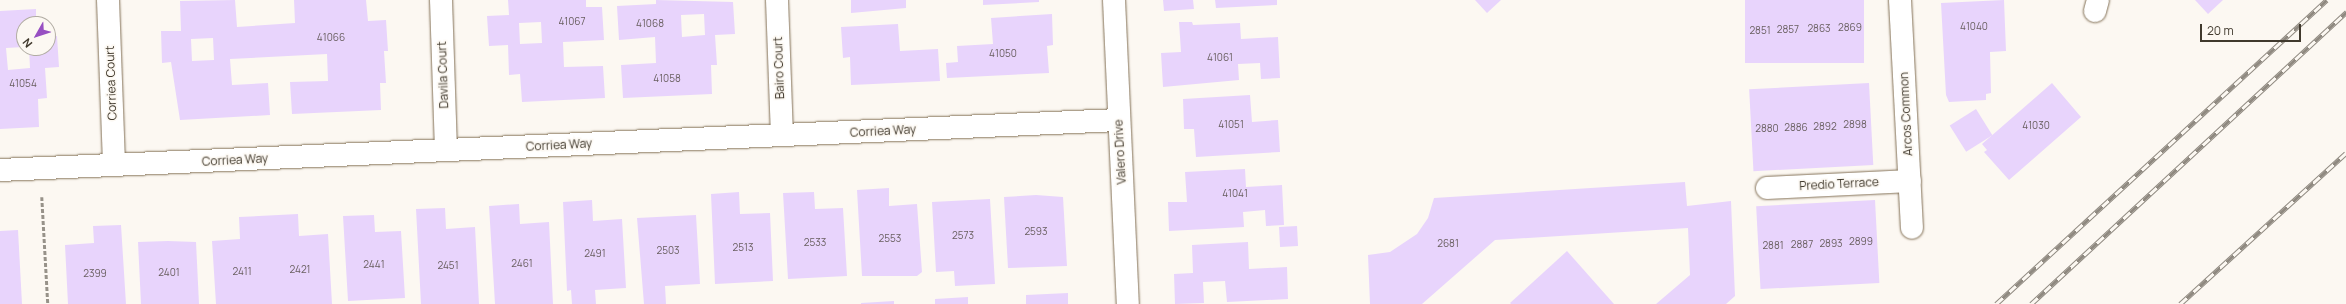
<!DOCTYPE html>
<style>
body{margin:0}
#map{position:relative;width:2346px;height:304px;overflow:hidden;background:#fcf8f2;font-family:Manrope,sans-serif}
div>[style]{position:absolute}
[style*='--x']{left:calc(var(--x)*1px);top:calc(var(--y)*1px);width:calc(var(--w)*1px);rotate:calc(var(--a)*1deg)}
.building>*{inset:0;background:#e8d4fc;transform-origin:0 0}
.path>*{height:2.5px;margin-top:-1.25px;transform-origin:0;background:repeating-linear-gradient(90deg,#979289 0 4px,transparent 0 6px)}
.roads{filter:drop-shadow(0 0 1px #847258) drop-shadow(0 0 1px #847258)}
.minor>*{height:22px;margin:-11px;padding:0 11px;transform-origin:11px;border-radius:11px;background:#fff}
.rail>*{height:4.5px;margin-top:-2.25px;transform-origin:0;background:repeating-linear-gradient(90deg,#fcf8f2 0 9px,#8f8980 0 18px);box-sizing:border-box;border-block:1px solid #8f8980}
span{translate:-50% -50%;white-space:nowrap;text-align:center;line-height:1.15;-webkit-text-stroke:3px #fcf8f2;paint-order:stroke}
.number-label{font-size:10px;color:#6a6061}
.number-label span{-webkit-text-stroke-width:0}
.street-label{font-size:12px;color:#40392d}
.north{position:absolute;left:16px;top:16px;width:40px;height:40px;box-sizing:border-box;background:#fcf8f2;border:1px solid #b1aca3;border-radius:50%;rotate:231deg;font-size:11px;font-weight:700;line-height:16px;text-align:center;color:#40392d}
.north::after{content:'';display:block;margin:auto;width:14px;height:18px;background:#974fc2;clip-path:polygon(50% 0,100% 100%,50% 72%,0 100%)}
.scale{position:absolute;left:2200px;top:24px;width:101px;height:18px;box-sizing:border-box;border:2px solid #40392d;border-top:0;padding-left:5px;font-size:12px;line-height:14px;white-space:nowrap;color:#40392d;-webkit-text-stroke:3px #fcf8f2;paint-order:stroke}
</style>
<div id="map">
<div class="building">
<i style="clip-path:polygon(evenodd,235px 0,237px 27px,295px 23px,294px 0,366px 0,368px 21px,386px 20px,388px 51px,384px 51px,386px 83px,380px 83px,381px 110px,292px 114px,290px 82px,328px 81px,327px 54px,230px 59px,232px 85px,268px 83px,270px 115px,180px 120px,171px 62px,162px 63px,161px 31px,181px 31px,180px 1px,235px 0,213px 38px,214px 60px,192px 61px,191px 39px,213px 38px)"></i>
<i style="clip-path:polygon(evenodd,508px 0,586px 0,586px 7px,602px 7px,604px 40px,563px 42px,564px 67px,603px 66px,605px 98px,522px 102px,520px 74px,509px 75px,508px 45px,489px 46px,487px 16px,509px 15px,508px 0,541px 22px,542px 43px,520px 44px,519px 23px,541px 22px)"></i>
<i style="clip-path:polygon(evenodd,656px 0,733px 2px,735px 34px,715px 35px,717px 65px,711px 65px,712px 94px,623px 98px,621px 65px,656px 63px,655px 37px,619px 40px,617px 6px,656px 4px,656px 0,704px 14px,705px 35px,682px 37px,681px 15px,704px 14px)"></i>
<i style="clip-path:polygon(851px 0,906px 0,906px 8px,851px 13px)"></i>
<i style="clip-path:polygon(983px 0,1039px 0,1039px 2px,983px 5px)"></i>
<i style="clip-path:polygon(1163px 0,1193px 0,1194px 9px,1164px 11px)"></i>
<i style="clip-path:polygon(1215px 0,1277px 0,1277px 5px,1216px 8px)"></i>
<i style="clip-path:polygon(1475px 0,1501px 0,1487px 13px)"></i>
<i style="left:1745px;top:0;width:119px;height:63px"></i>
<i style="clip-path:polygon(2004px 0,2006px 51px,1990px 52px,1991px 93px,1986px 94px,1986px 100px,1949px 102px,1946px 95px,1941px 3px)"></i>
<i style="clip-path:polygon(2195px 0,2223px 0,2208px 14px)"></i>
<i style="clip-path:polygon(36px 9px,36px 24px,24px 24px,24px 47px,6px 48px,8px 70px,30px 68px,29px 48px,48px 48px,48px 37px,57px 36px,59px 67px,45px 68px,47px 98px,38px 99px,39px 127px,0 129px,0 11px)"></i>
<i style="clip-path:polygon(1052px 14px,1053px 45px,1047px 46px,1049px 73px,947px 78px,946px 63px,958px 62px,957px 46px,993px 44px,991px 18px)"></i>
<i style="clip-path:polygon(1179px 22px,1192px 22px,1193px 25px,1240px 23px,1241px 39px,1278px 37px,1280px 78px,1261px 79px,1260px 63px,1238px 64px,1239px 80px,1163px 87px,1161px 53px,1181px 52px)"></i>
<i style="clip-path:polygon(898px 24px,900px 51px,938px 49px,940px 81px,851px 85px,850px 57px,843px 58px,841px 27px)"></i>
<i style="left:1869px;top:83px;width:82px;height:120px;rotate:87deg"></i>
<i style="clip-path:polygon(2052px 83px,2081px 117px,2009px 180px,1984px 152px,1987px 150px,1982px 144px)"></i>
<i style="clip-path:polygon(1250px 95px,1252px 122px,1278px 120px,1280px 152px,1196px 157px,1194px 129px,1184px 129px,1183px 99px)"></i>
<i style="left:1976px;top:109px;width:31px;height:31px;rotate:58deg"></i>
<i style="clip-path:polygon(1245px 169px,1246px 187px,1282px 185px,1284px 225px,1266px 226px,1265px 210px,1243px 212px,1244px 227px,1169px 231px,1168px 202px,1187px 202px,1185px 172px)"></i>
<i style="clip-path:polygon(1685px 182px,1687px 206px,1731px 201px,1735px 296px,1726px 304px,1656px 304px,1690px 275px,1688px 228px,1495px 240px,1422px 304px,1370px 304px,1368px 255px,1390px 252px,1417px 234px,1428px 218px,1434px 198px)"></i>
<i style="clip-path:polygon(889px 188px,889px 206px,917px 204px,922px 272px,917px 276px,862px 276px,857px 190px)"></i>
<i style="clip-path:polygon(739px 192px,740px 214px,770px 213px,773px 281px,715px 284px,711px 194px)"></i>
<i style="clip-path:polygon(814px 192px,815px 209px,843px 208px,847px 276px,788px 279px,783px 193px)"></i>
<i style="clip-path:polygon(1036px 195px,1063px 197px,1067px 266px,1008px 268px,1004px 197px)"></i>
<i style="clip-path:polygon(990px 199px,995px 284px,955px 286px,954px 271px,936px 272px,932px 202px)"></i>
<i style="clip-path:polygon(592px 200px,593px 221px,622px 219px,626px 288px,595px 290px,596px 304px,572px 304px,571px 290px,567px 291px,563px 202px)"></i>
<i style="left:1875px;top:200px;width:83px;height:119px;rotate:87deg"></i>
<i style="clip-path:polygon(519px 204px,520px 224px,549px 222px,553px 304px,495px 304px,489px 206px)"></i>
<i style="clip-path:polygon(445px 208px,446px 229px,475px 227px,479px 304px,421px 304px,416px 209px)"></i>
<i style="clip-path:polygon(298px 214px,299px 236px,328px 234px,332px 304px,216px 304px,212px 241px,240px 239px,239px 217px)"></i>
<i style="clip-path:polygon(374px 215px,375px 232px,401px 231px,405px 298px,348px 301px,343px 216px)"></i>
<i style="clip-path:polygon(696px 215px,700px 284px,665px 286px,666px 304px,644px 304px,637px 218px)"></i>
<i style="clip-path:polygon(121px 225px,126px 304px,68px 304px,65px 245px,94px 243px,93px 226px)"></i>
<i style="left:1297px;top:226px;width:20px;height:18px;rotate:87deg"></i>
<i style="clip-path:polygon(18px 230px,22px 304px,0 304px,0 231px)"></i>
<i style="clip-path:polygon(168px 241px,196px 242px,199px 304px,141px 304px,138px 242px)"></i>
<i style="clip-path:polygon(1248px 242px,1249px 269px,1287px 267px,1288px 299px,1227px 302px,1225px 281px,1203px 282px,1204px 303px,1175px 304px,1174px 274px,1193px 273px,1192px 245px)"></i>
<i style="clip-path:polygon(1567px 251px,1614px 304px,1511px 304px,1510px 303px)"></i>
<i style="clip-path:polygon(1068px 293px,1068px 304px,1026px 304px,1026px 295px)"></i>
<i style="clip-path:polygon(968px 297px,968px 304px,935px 304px,935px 299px)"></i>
<i style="clip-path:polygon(894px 301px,894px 304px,861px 304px,861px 303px)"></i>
</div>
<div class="path">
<i style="--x:42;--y:197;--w:107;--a:86.8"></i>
</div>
<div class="roads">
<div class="minor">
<i style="--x:108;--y:0;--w:165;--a:87.9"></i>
<i style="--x:441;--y:0;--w:150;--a:88.1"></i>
<i style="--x:777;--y:0;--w:135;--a:87.9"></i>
<i style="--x:1114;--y:0;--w:304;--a:87.4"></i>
<i style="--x:1900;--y:0;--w:228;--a:87"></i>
<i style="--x:2095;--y:11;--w:11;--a:-75"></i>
<i style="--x:0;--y:170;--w:1119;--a:-2.56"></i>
<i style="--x:1767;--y:188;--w:143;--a:-2.8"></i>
</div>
</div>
<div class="rail">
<i style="--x:1996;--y:304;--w:449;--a:-42.6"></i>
<i style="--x:2031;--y:304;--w:430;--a:-42.8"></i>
<i style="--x:2180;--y:304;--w:224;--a:-42.3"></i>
</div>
<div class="number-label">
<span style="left:572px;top:22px">41067</span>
<span style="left:650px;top:24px">41068</span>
<span style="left:1974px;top:27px">41040</span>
<span style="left:1850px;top:28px">2869</span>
<span style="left:1819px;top:29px">2863</span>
<span style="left:1788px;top:30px">2857</span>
<span style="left:1760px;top:31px">2851</span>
<span style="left:331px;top:38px">41066</span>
<span style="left:1003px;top:54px">41050</span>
<span style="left:1220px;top:58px">41061</span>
<span style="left:667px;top:79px">41058</span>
<span style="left:23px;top:84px">41054</span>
<span style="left:1231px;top:125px">41051</span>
<span style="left:1855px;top:125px">2898</span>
<span style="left:2036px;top:126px">41030</span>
<span style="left:1825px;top:127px">2892</span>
<span style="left:1796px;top:128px">2886</span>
<span style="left:1767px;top:129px">2880</span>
<span style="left:1235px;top:194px">41041</span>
<span style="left:1036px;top:232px">2593</span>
<span style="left:963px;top:236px">2573</span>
<span style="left:890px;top:239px">2553</span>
<span style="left:1861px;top:242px">2899</span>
<span style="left:815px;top:243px">2533</span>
<span style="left:1448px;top:244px">2681</span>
<span style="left:1831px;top:244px">2893</span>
<span style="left:1802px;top:245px">2887</span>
<span style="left:1773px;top:246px">2881</span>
<span style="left:743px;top:248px">2513</span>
<span style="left:668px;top:251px">2503</span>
<span style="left:595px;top:254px">2491</span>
<span style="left:522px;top:264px">2461</span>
<span style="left:374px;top:265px">2441</span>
<span style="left:448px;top:266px">2451</span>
<span style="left:300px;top:270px">2421</span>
<span style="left:242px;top:272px">2411</span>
<span style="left:169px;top:273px">2401</span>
<span style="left:95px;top:274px">2399</span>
</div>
<div class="street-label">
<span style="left:779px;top:68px;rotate:-92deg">Bairo Court</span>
<span style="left:443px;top:75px;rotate:-92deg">Davila Court</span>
<span style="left:111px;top:83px;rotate:-92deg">Corriea Court</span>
<span style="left:1906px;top:114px;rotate:-93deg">Arcos Common</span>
<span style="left:883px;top:131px;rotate:-3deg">Corriea Way</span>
<span style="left:559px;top:145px;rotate:-3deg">Corriea Way</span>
<span style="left:1120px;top:152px;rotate:-93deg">Valero Drive</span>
<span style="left:235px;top:160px;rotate:-3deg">Corriea Way</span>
<span style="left:1839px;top:184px;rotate:-3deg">Predio Terrace</span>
</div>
<div class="north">N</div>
<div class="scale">20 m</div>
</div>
